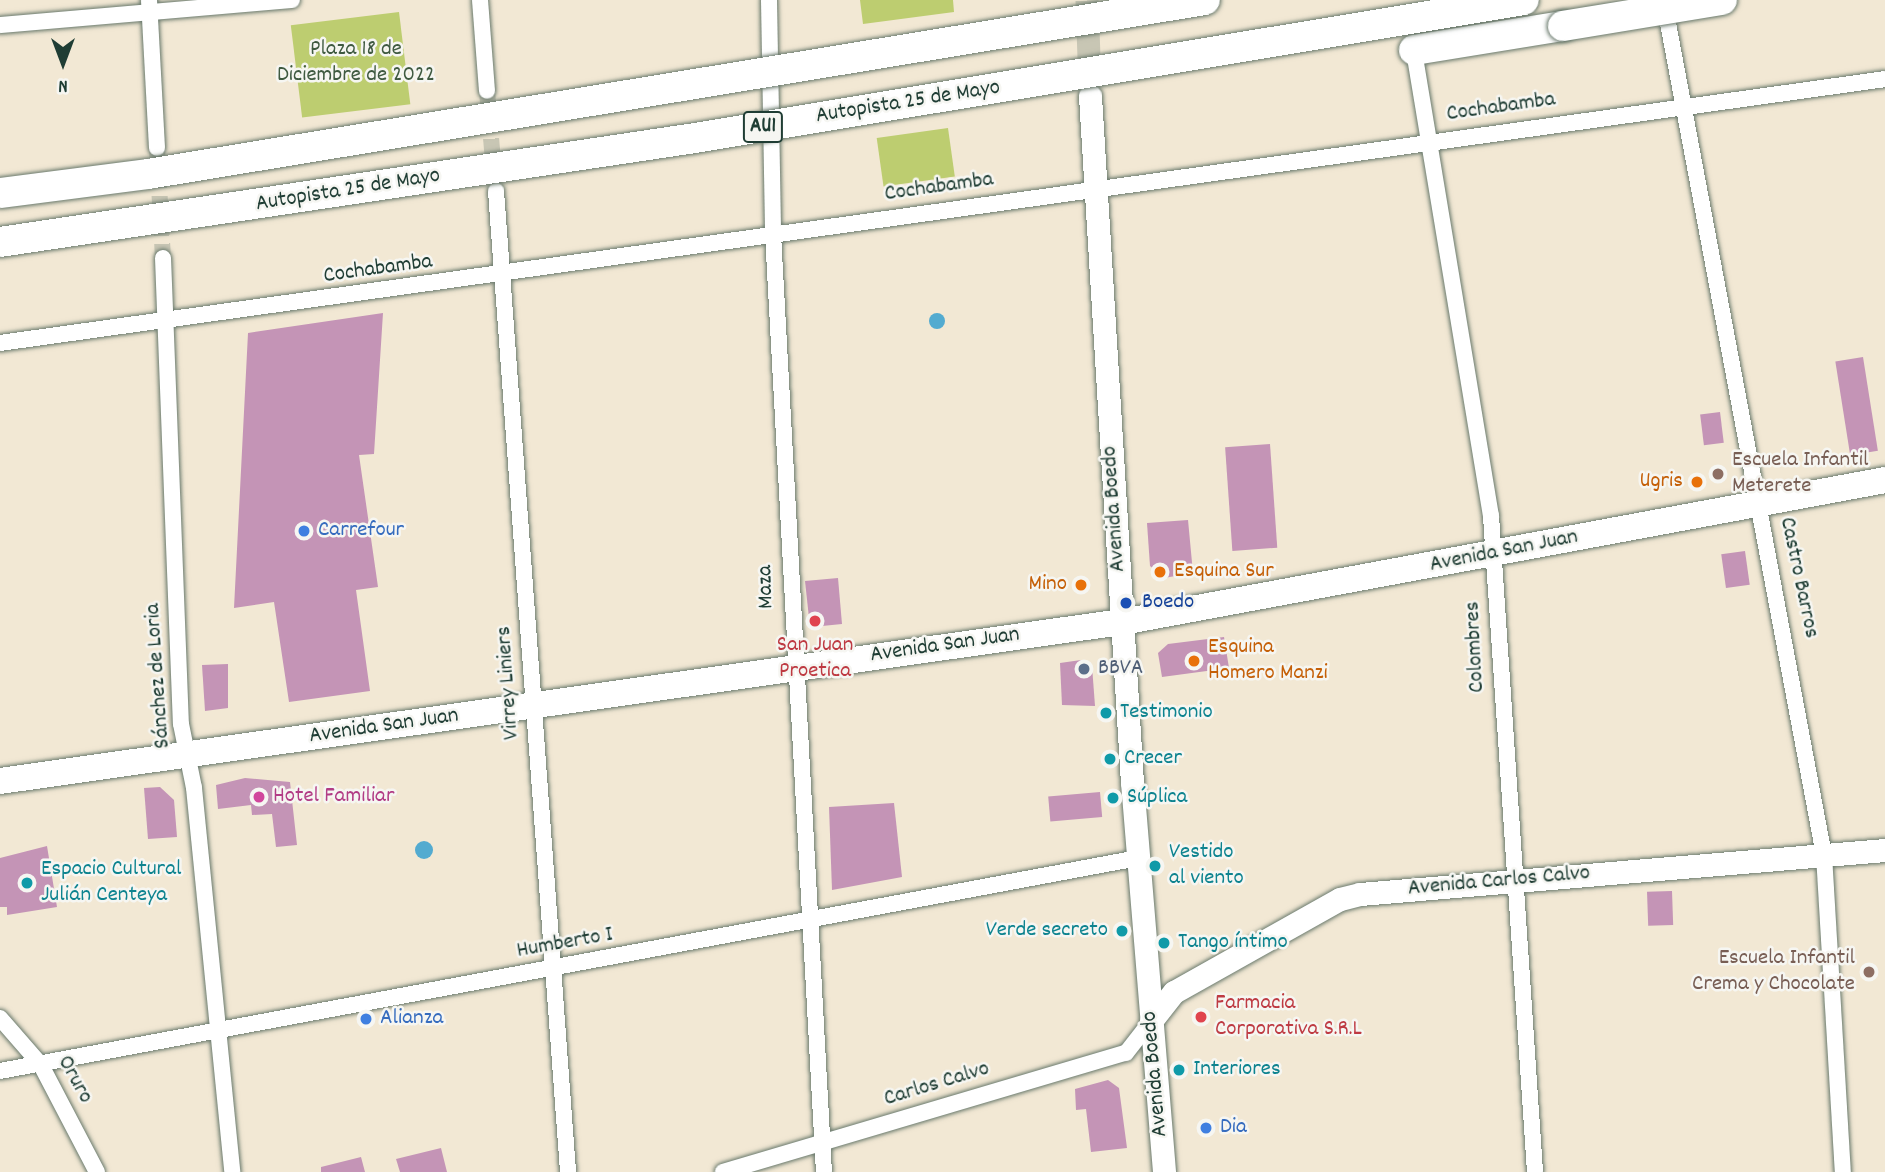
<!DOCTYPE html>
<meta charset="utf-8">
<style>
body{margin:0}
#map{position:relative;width:1885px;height:1172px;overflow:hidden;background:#f2e8d4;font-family:Dekko,sans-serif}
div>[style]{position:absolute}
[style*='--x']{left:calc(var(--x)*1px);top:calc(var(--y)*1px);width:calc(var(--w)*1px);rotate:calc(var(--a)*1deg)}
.green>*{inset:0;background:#bdcd70;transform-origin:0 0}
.water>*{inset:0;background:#53abd0}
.round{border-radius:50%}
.building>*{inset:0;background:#c494b6;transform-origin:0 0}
.minor-tunnel>*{height:16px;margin-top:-8px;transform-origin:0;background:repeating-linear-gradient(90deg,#c8c6b4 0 16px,transparent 0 24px)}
.secondary-tunnel>*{height:23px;margin-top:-11.5px;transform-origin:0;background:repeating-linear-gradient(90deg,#c8c6b4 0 23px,transparent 0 34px)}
.roads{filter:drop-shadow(0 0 2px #69796c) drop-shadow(0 0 2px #69796c)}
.minor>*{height:16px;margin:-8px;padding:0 8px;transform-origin:8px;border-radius:8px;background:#fff}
.secondary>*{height:23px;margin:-11.5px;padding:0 11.5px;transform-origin:11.5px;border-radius:11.5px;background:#fff}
.primary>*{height:26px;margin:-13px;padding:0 13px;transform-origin:13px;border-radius:13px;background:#fff}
.motorway>*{height:30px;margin:-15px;padding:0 15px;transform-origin:15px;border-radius:15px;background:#fff}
.bridges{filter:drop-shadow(0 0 2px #69796c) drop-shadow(0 0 2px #69796c)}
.motorway-bridge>*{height:30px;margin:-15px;padding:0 15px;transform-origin:15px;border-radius:15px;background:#fff}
.dots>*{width:19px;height:19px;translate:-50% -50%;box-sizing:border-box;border:4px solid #f6f6f2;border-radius:50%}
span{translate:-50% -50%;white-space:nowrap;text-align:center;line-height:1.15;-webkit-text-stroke:5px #f6f6f2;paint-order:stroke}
.shield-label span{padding:2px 5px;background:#f6f6f2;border:2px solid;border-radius:5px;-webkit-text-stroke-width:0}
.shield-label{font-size:21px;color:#1f3d34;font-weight:700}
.park-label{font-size:23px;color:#3f5a40}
.street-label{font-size:23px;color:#1f3d34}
.education-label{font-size:23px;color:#785e54}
.left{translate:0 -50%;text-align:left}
.right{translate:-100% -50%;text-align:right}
.food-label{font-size:23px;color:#c56008}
.shop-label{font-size:23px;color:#366cbe}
.transit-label{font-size:23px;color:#164399}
.health-label{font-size:23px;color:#be3a42}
.service-label{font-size:23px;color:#4e5e75}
.culture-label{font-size:23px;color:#0d838f}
.hotel-label{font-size:23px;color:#b23c85}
.north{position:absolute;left:28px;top:28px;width:70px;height:70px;-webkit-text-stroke:5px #f6f6f2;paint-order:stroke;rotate:180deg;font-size:19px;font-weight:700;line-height:28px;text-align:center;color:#1f3d34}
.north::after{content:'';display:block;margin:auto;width:24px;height:32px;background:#1f3d34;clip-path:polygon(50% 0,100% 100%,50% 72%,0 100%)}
</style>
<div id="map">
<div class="green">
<i style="clip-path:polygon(860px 0,953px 0,954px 12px,863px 24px)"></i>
<i style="left:399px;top:12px;width:93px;height:109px;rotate:83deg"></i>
<i style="left:948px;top:128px;width:49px;height:72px;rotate:82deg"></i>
</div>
<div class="water">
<i class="round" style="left:929px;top:313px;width:16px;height:16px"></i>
<i class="round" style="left:415px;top:841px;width:18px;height:18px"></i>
</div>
<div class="building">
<i style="clip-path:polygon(383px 313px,374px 454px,359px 455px,378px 587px,356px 590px,370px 691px,289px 702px,274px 602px,234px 608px,248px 333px)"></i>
<i style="left:1863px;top:357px;width:95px;height:28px;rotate:81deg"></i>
<i style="left:1720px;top:412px;width:31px;height:20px;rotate:83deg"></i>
<i style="left:1270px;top:444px;width:104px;height:45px;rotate:86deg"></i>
<i style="clip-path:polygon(1188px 520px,1193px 573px,1164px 578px,1150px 566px,1147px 523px)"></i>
<i style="left:1745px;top:551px;width:34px;height:24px;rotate:82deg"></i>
<i style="clip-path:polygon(838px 578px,842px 624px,822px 626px,809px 618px,805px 581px)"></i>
<i style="clip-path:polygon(1224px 637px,1229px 668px,1162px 677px,1158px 653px,1168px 644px)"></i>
<i style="clip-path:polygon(1081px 660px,1092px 666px,1095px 706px,1062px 705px,1060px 663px)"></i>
<i style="clip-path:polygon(228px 664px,228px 708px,205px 711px,202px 665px)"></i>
<i style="clip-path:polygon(245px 778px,290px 782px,297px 845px,276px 847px,272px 814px,252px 815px,251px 805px,218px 809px,216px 785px)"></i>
<i style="clip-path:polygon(160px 787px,174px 800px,177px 837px,148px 839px,144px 788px)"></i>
<i style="left:1100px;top:792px;width:25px;height:52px;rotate:85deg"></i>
<i style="clip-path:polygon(894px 803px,902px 877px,832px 890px,829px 807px)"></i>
<i style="clip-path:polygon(47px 846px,57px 907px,7px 915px,7px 907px,0 907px,0 858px)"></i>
<i style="left:1672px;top:891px;width:34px;height:25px;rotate:88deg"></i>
<i style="clip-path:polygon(1108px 1080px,1119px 1088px,1127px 1148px,1091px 1152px,1086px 1109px,1076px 1110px,1075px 1089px)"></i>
<i style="clip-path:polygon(441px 1148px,447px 1172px,400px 1172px,396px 1159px)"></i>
<i style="clip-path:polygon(361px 1157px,365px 1172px,321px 1172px,321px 1167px)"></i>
</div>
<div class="minor-tunnel">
<i style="--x:487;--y:91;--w:81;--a:85.1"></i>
<i style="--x:157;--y:148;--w:110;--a:86.9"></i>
</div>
<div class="secondary-tunnel">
<i style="--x:1087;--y:0;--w:86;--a:88"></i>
</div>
<div class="roads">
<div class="minor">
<i style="--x:149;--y:0;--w:148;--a:86.9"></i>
<i style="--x:480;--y:0;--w:91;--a:85.6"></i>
<i style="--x:769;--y:0;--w:234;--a:89"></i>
<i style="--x:773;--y:234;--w:939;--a:86.89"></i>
<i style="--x:1664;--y:2;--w:868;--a:79.38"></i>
<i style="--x:1824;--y:855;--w:318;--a:86.6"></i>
<i style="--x:0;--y:25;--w:293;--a:-4.9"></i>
<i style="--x:1413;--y:45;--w:477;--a:80.6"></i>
<i style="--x:1491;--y:516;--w:657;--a:86.16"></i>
<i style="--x:496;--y:191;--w:984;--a:85.8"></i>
<i style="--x:163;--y:258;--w:466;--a:87.8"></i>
<i style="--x:181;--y:724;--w:65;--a:78.5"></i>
<i style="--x:194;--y:788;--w:386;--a:84.3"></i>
<i style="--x:0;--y:343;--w:1903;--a:-7.97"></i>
<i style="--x:0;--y:1018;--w:62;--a:48.9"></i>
<i style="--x:41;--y:1065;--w:121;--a:62.4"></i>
<i style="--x:0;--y:1071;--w:1158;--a:-10.6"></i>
<i style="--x:723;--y:1172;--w:420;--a:-16.5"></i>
<i style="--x:1126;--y:1053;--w:41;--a:-52"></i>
</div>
<div class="secondary">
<i style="--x:1090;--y:96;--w:687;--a:86.5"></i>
<i style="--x:1132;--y:782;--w:391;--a:85.3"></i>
<i style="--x:1151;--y:1021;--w:37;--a:-52"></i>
<i style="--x:1174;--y:992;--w:190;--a:-29.3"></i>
<i style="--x:1340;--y:899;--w:21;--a:-14"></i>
<i style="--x:1360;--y:894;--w:527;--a:-4.79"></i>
</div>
<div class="primary">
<i style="--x:0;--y:781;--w:1133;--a:-8.07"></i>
<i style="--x:1122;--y:622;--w:776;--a:-10.54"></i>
</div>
<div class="motorway">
<i style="--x:1414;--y:50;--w:151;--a:-9.2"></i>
</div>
</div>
<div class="bridges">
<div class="motorway-bridge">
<i style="--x:1563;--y:26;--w:161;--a:-9.3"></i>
<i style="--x:0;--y:193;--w:149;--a:-7.3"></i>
<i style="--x:148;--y:174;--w:1071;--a:-9.35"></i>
<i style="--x:0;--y:242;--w:703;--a:-8.51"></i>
<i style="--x:695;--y:138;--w:840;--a:-9.45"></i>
</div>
</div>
<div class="dots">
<i style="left:1718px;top:474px;background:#8d6e63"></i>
<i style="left:1697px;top:482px;background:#e8710a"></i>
<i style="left:304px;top:531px;background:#3f7fe0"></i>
<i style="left:1160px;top:572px;background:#e8710a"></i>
<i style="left:1081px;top:585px;background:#e8710a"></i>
<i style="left:1126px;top:603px;background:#1a4fb4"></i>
<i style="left:815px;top:621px;background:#e0444e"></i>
<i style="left:1194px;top:661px;background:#e8710a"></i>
<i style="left:1084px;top:669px;background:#5c6f8a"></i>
<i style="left:1106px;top:713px;background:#0f9aa8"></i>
<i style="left:1110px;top:759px;background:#0f9aa8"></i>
<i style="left:259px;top:797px;background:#d1479c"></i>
<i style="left:1113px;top:798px;background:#0f9aa8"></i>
<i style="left:1155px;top:866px;background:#0f9aa8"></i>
<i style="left:27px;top:883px;background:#0f9aa8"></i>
<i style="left:1122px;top:931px;background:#0f9aa8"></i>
<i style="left:1164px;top:943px;background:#0f9aa8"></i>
<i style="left:1869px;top:972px;background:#8d6e63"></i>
<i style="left:1201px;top:1017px;background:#e0444e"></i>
<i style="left:366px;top:1019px;background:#3f7fe0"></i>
<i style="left:1179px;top:1070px;background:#0f9aa8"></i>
<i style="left:1206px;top:1128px;background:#3f7fe0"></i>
</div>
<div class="shield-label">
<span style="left:763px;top:127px">AU1</span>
</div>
<div class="park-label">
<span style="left:356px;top:63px">Plaza 18 de<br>Diciembre de 2022</span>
</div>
<div class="street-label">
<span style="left:908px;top:103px;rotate:-9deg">Autopista 25 de Mayo</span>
<span style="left:1501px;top:108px;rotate:-8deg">Cochabamba</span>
<span style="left:939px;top:188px;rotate:-8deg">Cochabamba</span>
<span style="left:348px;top:191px;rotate:-9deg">Autopista 25 de Mayo</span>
<span style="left:378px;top:270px;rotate:-8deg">Cochabamba</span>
<span style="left:1115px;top:509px;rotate:-94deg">Avenida Boedo</span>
<span style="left:1504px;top:552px;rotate:-11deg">Avenida San Juan</span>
<span style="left:1798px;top:578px;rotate:78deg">Castro Barros</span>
<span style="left:767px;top:587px;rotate:-92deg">Maza</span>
<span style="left:945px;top:646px;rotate:-8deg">Avenida San Juan</span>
<span style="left:1476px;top:647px;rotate:-93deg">Colombres</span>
<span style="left:159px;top:676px;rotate:-94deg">Sánchez de Loria</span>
<span style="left:509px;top:683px;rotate:-94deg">Virrey Liniers</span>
<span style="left:384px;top:727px;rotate:-8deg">Avenida San Juan</span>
<span style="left:1499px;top:882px;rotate:-5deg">Avenida Carlos Calvo</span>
<span style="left:565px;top:944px;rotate:-10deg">Humberto I</span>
<span style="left:1156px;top:1074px;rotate:-95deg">Avenida Boedo</span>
<span style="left:74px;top:1080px;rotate:61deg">Oruro</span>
<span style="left:937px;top:1085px;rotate:-17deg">Carlos Calvo</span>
</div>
<div class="education-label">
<span class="left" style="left:1732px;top:474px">Escuela Infantil<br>Meterete</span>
<span class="right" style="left:1855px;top:972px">Escuela Infantil<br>Crema y Chocolate</span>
</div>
<div class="food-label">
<span class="right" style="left:1683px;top:482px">Ugris</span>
<span class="left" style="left:1174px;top:572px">Esquina Sur</span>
<span class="right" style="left:1067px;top:585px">Mino</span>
<span class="left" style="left:1208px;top:661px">Esquina<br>Homero Manzi</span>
</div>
<div class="shop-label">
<span class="left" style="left:318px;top:531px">Carrefour</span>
<span class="left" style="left:380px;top:1019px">Alianza</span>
<span class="left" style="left:1220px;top:1128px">Dia</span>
</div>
<div class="transit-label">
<span class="left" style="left:1142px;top:603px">Boedo</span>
</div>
<div class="health-label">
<span style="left:815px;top:659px">San Juan<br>Proetica</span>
<span class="left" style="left:1215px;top:1017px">Farmacia<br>Corporativa S.R.L</span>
</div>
<div class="service-label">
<span class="left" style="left:1098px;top:669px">BBVA</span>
</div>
<div class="culture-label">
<span class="left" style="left:1120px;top:713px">Testimonio</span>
<span class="left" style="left:1124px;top:759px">Crecer</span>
<span class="left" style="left:1127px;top:798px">Súplica</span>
<span class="left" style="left:1169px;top:866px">Vestido<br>al viento</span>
<span class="left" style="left:41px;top:883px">Espacio Cultural<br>Julián Centeya</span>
<span class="right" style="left:1108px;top:931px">Verde secreto</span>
<span class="left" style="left:1178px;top:943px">Tango íntimo</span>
<span class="left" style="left:1193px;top:1070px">Interiores</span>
</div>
<div class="hotel-label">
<span class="left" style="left:273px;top:797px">Hotel Familiar</span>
</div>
<div class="north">N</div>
</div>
